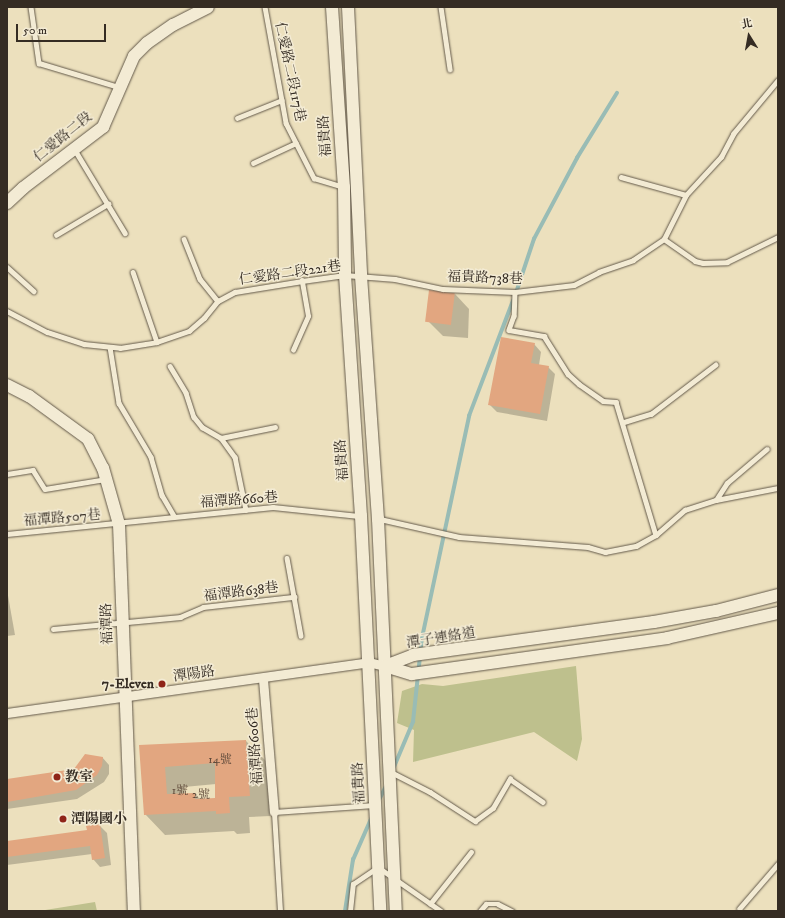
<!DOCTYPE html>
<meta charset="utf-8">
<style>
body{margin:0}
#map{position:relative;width:785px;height:918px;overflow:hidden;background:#ece0bd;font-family:"IM FELL DW Pica","Noto Serif TC",serif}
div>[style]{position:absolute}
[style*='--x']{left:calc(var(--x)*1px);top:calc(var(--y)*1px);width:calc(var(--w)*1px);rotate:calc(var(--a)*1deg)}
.green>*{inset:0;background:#bec08d}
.shadow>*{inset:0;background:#0003}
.stream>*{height:3.5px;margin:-1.75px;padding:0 1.75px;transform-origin:1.75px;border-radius:1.75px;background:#99bcb5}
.building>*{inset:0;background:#e2a680;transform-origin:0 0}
.roads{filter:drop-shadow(0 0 1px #63594a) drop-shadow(0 0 1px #63594a)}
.service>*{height:4.5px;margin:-2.25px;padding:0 2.25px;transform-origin:2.25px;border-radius:2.25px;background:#f3ebd4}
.minor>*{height:9px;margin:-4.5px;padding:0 4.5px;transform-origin:4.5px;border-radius:4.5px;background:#f3ebd4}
.tertiary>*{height:12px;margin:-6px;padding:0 6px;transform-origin:6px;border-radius:6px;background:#f3ebd4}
.dots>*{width:11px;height:11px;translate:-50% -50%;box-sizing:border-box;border:2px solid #f3ebd4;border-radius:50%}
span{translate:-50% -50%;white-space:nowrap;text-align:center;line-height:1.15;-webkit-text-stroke:3px #f3ebd4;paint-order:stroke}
.number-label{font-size:12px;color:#604a3a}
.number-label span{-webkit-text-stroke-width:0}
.street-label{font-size:14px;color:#352c23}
.poi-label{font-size:14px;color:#352c23;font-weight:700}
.right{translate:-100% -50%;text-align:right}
.left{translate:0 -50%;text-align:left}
.frame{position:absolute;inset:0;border:8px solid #352c23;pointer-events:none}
.north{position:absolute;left:729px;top:16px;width:40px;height:40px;-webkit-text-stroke:3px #f3ebd4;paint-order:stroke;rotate:349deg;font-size:11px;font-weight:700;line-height:16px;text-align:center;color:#352c23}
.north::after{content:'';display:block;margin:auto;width:14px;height:18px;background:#352c23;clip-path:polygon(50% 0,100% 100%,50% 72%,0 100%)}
.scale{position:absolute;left:16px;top:24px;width:90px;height:18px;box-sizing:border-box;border:2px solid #352c23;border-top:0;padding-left:5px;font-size:12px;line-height:14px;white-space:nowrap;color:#352c23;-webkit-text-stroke:3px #f3ebd4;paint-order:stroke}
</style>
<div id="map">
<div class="green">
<i style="clip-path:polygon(576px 666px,582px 739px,577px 761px,534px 732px,413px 762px,414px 730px,397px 723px,402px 691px,422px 684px,443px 686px)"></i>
<i style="clip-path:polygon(95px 902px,97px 911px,39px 911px)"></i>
</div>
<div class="shadow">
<i style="clip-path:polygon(455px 294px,469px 309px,468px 338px,443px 336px,429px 322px)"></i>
<i style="clip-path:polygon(534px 344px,541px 352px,539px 365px,548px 367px,555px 374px,547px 421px,497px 412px,490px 405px)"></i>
<i style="clip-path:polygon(7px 590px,15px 635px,7px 636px)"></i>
<i style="clip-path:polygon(evenodd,246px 741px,266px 761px,270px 816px,249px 817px,250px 833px,237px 834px,234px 831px,165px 835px,145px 814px,140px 746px,246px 741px,216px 784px,216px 799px,201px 800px,195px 794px,185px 794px,184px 787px,216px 784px)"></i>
<i style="clip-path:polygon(102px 757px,109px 765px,109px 774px,104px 782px,77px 799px,7px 809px,7px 780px,74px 770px)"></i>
<i style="clip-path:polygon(100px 826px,107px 833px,111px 865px,100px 867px,93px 859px,92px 854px,7px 865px,7px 842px,88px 831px)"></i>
</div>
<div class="stream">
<i style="--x:516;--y:293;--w:57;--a:-71.6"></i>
<i style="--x:534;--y:239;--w:92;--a:-62"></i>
<i style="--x:577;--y:158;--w:76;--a:-58.4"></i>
<i style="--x:394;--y:767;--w:49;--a:-67.1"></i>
<i style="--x:413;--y:722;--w:84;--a:-83.9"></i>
<i style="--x:422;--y:638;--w:227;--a:-78"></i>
<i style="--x:469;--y:416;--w:123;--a:-69.1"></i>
<i style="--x:379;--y:800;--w:16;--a:-63"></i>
<i style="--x:345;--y:911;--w:52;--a:-81.1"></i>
<i style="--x:353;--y:860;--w:45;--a:-66.3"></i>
</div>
<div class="building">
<i style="left:429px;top:290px;width:26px;height:32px;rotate:7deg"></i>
<i style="clip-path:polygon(501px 337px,535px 343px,531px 363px,549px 366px,540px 414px,488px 405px)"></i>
<i style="clip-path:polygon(evenodd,246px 740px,250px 796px,229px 797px,230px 813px,216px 814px,216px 811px,144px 815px,139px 745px,246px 740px,215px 763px,215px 798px,195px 799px,195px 793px,167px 794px,165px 767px,215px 763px)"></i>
<i style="clip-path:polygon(85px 754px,103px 757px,102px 766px,97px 775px,76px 790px,7px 802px,7px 779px,74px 769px)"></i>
<i style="clip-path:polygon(100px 824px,105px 858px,92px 860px,90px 846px,7px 857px,7px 841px,87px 830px,86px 826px)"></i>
</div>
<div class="roads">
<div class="service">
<i style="--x:31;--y:7;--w:57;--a:81.9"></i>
<i style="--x:39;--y:63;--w:84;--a:16.7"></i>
<i style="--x:265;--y:7;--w:118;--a:79.7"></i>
<i style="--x:286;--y:123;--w:62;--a:63"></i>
<i style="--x:314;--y:178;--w:31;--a:17"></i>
<i style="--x:441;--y:7;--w:63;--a:81.7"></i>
<i style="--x:237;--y:118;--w:48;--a:-21.8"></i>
<i style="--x:75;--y:150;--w:97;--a:58.9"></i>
<i style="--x:253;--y:163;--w:47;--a:-24.9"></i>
<i style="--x:621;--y:177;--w:67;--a:15.5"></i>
<i style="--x:56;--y:235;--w:61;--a:-30.8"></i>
<i style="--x:184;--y:239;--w:43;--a:68.2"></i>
<i style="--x:200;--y:279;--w:28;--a:51"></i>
<i style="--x:664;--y:239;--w:38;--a:35"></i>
<i style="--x:695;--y:261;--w:8;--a:14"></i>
<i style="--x:703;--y:263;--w:24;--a:-2"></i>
<i style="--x:727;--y:262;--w:57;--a:-26.1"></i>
<i style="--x:7;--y:267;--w:36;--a:42"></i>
<i style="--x:133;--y:272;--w:74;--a:71.1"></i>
<i style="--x:515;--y:292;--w:24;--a:92"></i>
<i style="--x:514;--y:316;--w:15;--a:110"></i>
<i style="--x:509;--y:330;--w:36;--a:10"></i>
<i style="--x:544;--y:336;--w:45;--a:57.7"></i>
<i style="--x:568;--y:374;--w:15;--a:42"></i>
<i style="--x:579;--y:384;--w:29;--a:35"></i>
<i style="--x:603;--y:401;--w:13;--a:4"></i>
<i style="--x:616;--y:402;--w:139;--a:73.3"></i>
<i style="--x:7;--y:311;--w:45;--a:27.7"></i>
<i style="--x:47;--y:332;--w:39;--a:18"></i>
<i style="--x:84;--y:344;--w:36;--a:6"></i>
<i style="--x:120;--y:348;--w:37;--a:-9"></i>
<i style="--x:157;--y:342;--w:34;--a:-19"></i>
<i style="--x:189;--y:331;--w:20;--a:-41"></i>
<i style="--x:204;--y:318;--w:22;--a:-51"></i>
<i style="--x:218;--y:301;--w:19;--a:-28"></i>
<i style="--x:235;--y:292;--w:68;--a:-9.3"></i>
<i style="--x:302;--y:281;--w:43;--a:-7.9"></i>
<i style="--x:345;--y:275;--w:50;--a:4.6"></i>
<i style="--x:395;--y:279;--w:49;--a:11.8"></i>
<i style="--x:443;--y:289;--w:72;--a:2.4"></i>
<i style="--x:515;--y:292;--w:59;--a:-6.8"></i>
<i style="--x:574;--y:285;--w:28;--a:-27"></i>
<i style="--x:599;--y:272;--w:36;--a:-19"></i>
<i style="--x:633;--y:260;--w:37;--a:-34"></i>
<i style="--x:664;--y:239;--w:49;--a:-63.4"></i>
<i style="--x:686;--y:195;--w:52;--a:-47.4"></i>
<i style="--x:721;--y:157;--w:26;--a:-62"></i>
<i style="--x:733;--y:134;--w:70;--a:-50.2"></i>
<i style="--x:110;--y:347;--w:57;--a:80.9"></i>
<i style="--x:119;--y:403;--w:63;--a:59.3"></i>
<i style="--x:151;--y:457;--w:40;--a:74"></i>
<i style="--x:162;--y:495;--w:24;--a:60"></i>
<i style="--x:293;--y:350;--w:37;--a:-66"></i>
<i style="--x:308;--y:316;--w:36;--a:-100"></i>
<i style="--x:170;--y:366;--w:31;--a:59"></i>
<i style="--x:186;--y:393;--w:25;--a:72"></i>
<i style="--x:194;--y:417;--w:13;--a:51"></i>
<i style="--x:202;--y:427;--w:22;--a:30"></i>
<i style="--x:221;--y:438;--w:24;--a:54"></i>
<i style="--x:235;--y:457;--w:54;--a:78.3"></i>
<i style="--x:624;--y:422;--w:28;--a:-17"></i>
<i style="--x:651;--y:414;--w:81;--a:-37.4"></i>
<i style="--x:221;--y:438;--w:55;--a:-11.5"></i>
<i style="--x:7;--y:474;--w:26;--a:-9"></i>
<i style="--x:33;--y:470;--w:22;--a:58"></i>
<i style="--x:45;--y:489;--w:62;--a:-9.3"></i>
<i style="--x:716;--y:500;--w:20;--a:-57"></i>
<i style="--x:727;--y:483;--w:52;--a:-40.4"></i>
<i style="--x:380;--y:519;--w:81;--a:12.8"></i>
<i style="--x:459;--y:537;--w:129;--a:4.4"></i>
<i style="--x:588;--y:547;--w:18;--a:16"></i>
<i style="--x:605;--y:552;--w:32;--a:-11"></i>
<i style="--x:636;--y:546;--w:23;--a:-29"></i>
<i style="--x:656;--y:535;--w:38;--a:-41"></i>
<i style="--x:685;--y:510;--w:33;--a:-18"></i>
<i style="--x:716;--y:500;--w:63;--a:-11"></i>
<i style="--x:7;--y:534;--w:267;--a:-5.8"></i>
<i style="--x:273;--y:507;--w:86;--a:6"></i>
<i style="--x:287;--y:558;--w:79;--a:79.8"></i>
<i style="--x:53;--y:629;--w:128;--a:-5.4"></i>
<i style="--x:180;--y:617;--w:25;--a:-23"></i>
<i style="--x:203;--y:607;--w:92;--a:-6.3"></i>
<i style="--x:391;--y:772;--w:44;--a:27.1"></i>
<i style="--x:430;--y:792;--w:54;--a:32.8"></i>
<i style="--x:475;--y:821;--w:22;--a:-36"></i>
<i style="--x:493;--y:808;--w:34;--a:-60"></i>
<i style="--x:510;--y:779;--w:40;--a:34.9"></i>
<i style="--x:430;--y:904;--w:66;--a:-51.7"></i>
<i style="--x:739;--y:909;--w:60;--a:-49.1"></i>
<i style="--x:280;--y:911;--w:99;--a:-93.5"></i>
<i style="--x:274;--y:812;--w:100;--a:-4"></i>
<i style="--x:350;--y:911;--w:27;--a:-84"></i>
<i style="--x:353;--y:884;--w:30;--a:-34"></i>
<i style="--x:378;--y:867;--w:77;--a:34.9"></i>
<i style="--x:480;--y:911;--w:9;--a:-49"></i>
<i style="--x:486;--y:904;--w:12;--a:0"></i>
<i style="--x:498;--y:904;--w:16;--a:27"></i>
</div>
<div class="minor">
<i style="--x:263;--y:679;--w:133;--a:85.3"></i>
<i style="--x:7;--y:713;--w:365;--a:-8"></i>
<i style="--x:368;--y:662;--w:17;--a:13"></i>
</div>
<div class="tertiary">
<i style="--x:332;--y:7;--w:180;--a:86.2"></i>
<i style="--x:344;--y:187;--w:88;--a:89.3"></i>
<i style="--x:345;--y:275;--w:242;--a:86.2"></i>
<i style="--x:361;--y:516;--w:395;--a:87.2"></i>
<i style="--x:348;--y:7;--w:269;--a:87.2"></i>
<i style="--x:361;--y:276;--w:244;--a:86"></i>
<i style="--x:378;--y:519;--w:392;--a:87.4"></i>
<i style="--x:7;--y:203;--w:22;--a:-43"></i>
<i style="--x:23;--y:188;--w:101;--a:-37.3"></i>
<i style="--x:103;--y:127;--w:77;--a:-66.4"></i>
<i style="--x:134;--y:56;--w:18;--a:-45"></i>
<i style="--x:147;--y:43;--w:32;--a:-35"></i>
<i style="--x:173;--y:25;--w:39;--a:-27"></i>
<i style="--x:7;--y:385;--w:25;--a:27"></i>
<i style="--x:29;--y:396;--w:73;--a:36.1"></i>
<i style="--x:88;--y:439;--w:33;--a:63"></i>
<i style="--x:103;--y:468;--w:58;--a:74.1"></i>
<i style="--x:119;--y:524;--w:387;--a:87.8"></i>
<i style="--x:385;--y:666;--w:30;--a:-21"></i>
<i style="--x:413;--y:655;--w:243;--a:-7.8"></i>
<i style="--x:654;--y:622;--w:63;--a:-10.1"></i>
<i style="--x:716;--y:611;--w:64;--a:-14.5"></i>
<i style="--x:385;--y:666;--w:28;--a:17"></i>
<i style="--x:412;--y:674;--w:258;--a:-8"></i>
<i style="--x:667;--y:638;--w:114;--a:-12.7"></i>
</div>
</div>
<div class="dots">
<i style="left:162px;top:684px;background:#8f2418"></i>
<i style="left:57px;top:777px;background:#8f2418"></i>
<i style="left:63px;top:819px;background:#8f2418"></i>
</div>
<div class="number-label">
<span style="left:220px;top:760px">14號</span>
<span style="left:180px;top:791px">1號</span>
<span style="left:201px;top:795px">2號</span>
</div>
<div class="street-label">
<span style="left:290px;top:72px;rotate:78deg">仁愛路二段117巷</span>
<span style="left:325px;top:136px;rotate:-94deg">福貴路</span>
<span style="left:63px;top:137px;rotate:-39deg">仁愛路二段</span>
<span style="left:290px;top:273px;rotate:-8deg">仁愛路二段221巷</span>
<span style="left:485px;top:278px;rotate:2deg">福貴路738巷</span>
<span style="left:342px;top:460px;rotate:-94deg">福貴路</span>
<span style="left:239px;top:500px;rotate:-4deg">福潭路660巷</span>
<span style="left:62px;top:518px;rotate:-5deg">福潭路507巷</span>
<span style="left:241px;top:592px;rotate:-7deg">福潭路638巷</span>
<span style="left:107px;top:624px;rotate:-92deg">福潭路</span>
<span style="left:441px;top:638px;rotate:-9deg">潭子連絡道</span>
<span style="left:194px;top:674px;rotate:-8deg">潭陽路</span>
<span style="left:255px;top:746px;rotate:-94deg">福潭路606巷</span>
<span style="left:359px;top:783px;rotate:-93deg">福貴路</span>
</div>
<div class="poi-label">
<span class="right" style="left:154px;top:684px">7-Eleven</span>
<span class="left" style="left:65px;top:777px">教室</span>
<span class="left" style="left:71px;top:819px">潭陽國小</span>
</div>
<div class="frame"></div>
<div class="north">北</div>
<div class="scale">50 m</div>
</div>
